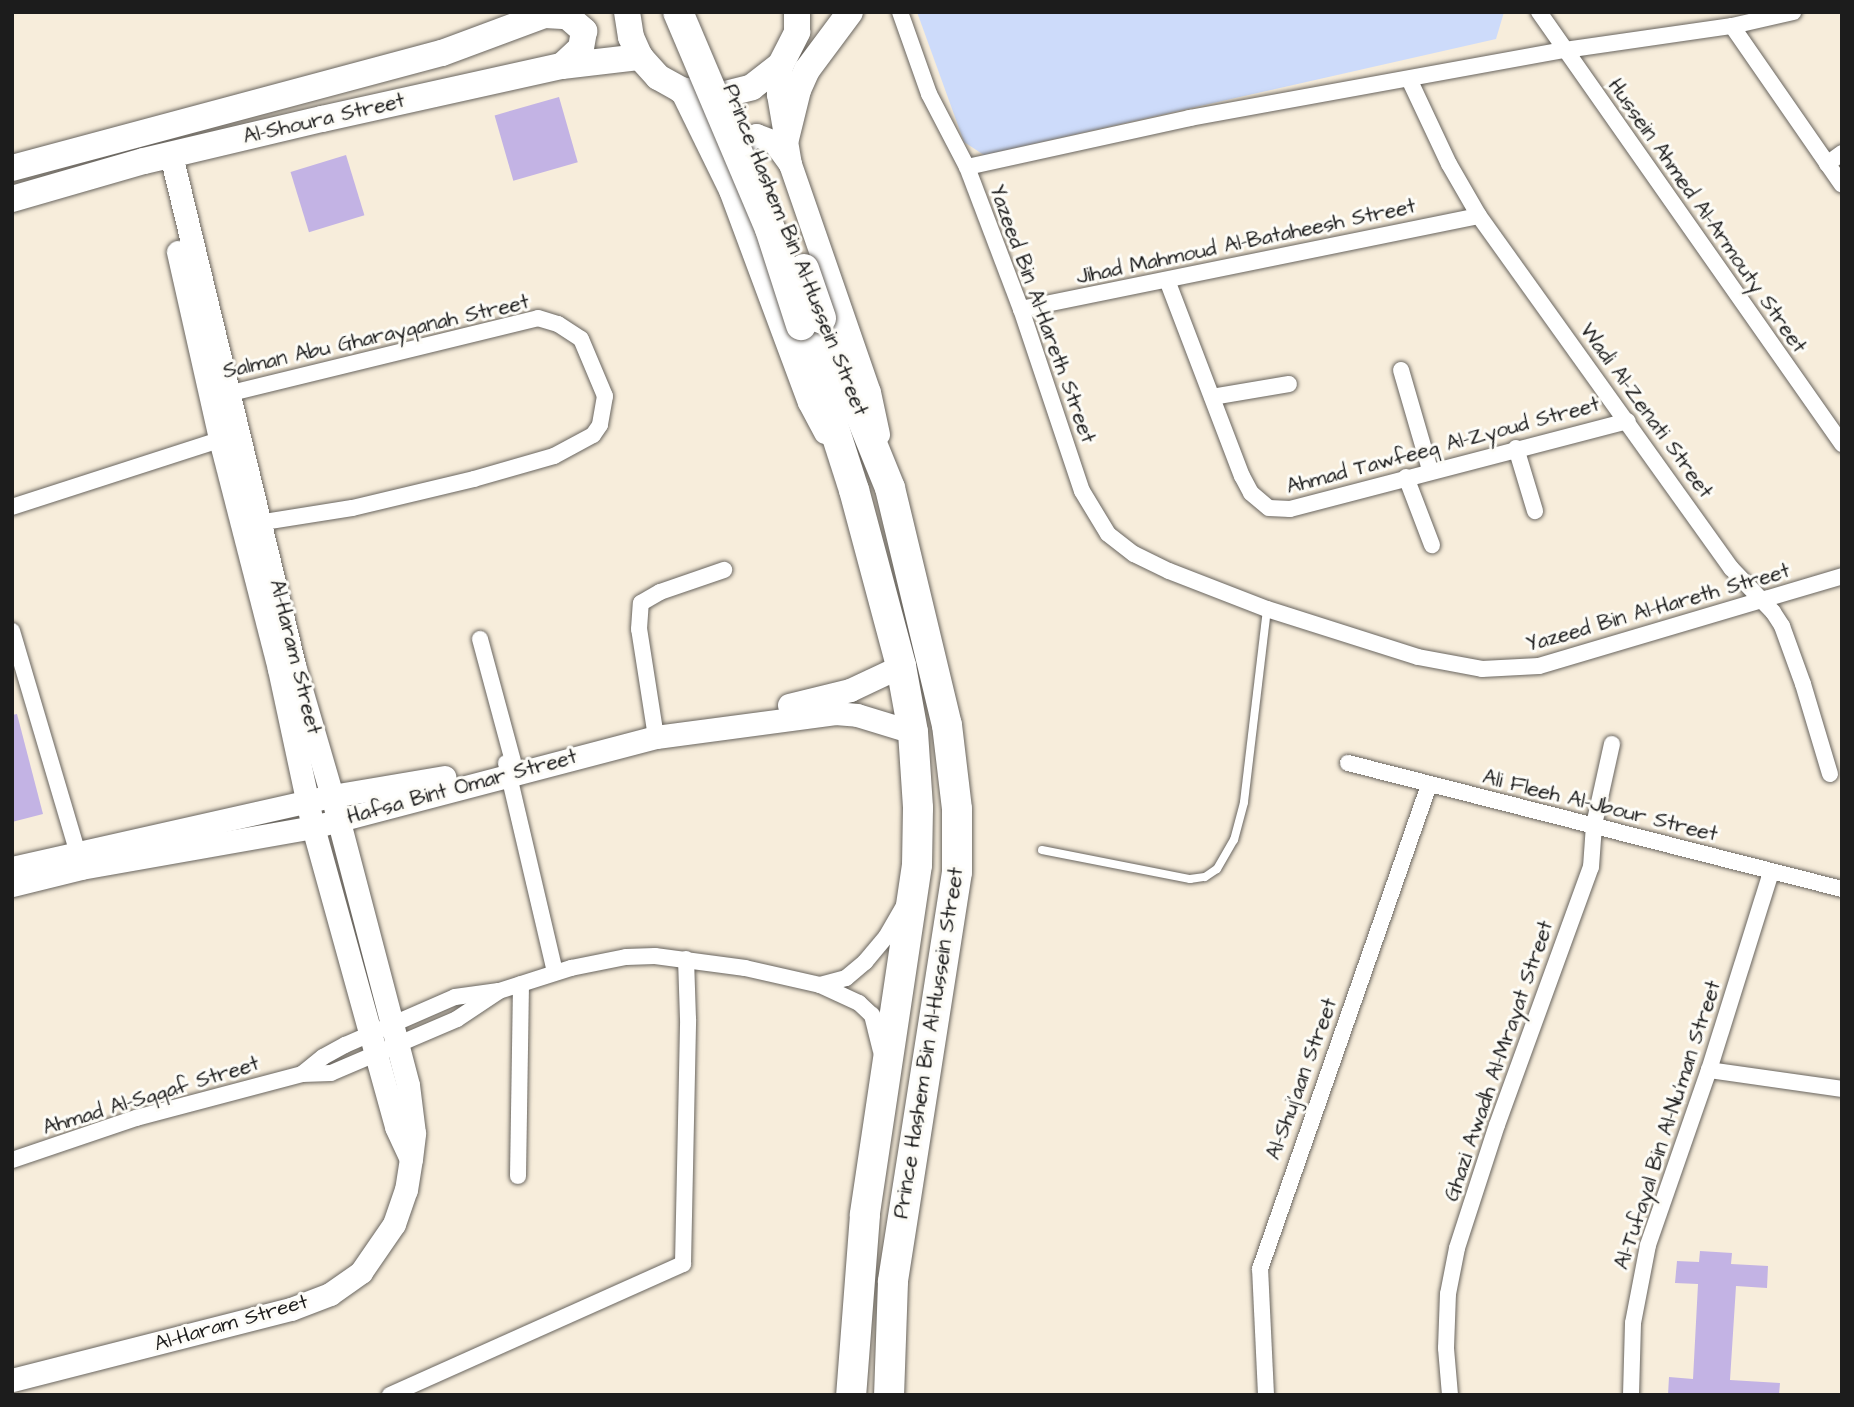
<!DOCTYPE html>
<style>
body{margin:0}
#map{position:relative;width:1854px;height:1407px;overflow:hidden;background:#f7eddb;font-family:"Architects Daughter",sans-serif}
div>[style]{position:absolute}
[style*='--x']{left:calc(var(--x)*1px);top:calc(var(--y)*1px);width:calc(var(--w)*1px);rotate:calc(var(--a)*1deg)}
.built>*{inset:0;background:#cddbfa}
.building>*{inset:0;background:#c3b3e4;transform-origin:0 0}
.roads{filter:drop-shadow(0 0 2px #69655f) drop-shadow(0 0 2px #69655f)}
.lane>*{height:8px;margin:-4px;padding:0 4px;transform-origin:4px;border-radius:4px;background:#fff}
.street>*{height:16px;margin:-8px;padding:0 8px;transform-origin:8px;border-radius:8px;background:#fff}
.secondary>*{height:23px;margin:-11.5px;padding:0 11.5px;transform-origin:11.5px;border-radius:11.5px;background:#fff}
.primary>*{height:26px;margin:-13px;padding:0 13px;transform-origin:13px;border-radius:13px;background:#fff}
.highway>*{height:30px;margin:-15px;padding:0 15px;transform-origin:15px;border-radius:15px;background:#fff}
.bridges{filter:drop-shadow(0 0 2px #69655f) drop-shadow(0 0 2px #69655f)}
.highway-bridge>*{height:30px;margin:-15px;padding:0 15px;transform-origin:15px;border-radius:15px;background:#fff}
span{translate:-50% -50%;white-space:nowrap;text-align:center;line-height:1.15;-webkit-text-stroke:6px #fdfcf7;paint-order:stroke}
.street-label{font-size:21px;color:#1c1c1c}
.frame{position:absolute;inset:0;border:14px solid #1c1c1c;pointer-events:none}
</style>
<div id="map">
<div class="built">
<i style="clip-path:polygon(917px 12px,1504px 12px,1496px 39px,984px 155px,964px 142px)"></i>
</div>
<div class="building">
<i style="left:559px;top:97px;width:68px;height:67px;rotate:74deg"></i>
<i style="left:346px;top:155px;width:63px;height:58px;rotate:73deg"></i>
<i style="clip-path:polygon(17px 714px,43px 814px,12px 822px,12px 715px)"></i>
<i style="clip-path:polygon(1700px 1251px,1732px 1253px,1731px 1264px,1768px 1266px,1767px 1288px,1736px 1286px,1730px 1380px,1780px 1383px,1779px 1395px,1668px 1395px,1669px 1377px,1693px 1379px,1698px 1284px,1675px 1283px,1677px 1261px,1699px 1262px)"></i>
</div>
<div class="roads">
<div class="lane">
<i style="--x:1042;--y:850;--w:151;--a:11.1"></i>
<i style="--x:1190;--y:879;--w:15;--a:-8"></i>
<i style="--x:1205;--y:877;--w:14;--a:-34"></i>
<i style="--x:1217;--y:869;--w:34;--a:-60"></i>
<i style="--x:1234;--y:840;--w:39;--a:-75"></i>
<i style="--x:1244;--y:802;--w:194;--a:-83.2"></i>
</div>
<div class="street">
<i style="--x:900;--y:12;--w:87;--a:70.5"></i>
<i style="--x:929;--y:94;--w:82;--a:62.5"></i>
<i style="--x:967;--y:167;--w:152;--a:69.2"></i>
<i style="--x:1021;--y:309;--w:192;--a:71.5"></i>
<i style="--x:1082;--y:491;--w:50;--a:58.8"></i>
<i style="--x:1108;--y:534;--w:33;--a:38"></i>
<i style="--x:1134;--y:554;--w:39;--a:26"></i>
<i style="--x:1169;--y:571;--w:105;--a:21.2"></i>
<i style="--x:1267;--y:609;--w:158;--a:17.6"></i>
<i style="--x:1418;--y:657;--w:65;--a:10.6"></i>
<i style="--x:1482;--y:669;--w:57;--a:-3"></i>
<i style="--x:1539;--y:666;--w:316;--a:-16.5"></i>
<i style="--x:1539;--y:12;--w:528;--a:54.95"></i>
<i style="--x:1732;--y:26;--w:193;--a:55.3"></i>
<i style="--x:1409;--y:79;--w:94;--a:64.8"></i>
<i style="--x:1449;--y:164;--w:60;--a:60"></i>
<i style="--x:1479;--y:216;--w:433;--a:54.4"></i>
<i style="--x:1731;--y:568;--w:61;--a:46.3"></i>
<i style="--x:1773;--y:612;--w:17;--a:57"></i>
<i style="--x:1782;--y:626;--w:62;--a:70.1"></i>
<i style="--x:1803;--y:684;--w:94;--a:73.3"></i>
<i style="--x:1827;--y:164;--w:19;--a:-36"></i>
<i style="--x:967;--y:167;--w:228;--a:-12.4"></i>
<i style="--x:1190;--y:118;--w:381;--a:-10.3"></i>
<i style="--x:1565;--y:50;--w:169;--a:-8.2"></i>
<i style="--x:1732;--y:26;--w:63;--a:-12.9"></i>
<i style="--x:1167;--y:280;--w:210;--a:69.1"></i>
<i style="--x:1242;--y:476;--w:19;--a:62"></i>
<i style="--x:1251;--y:493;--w:23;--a:40"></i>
<i style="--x:1269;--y:508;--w:21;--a:3"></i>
<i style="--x:1290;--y:509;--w:349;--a:-14.6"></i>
<i style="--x:1021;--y:309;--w:467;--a:-11.5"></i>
<i style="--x:1401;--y:370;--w:104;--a:73.8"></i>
<i style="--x:219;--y:396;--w:328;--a:-13.7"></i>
<i style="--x:538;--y:318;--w:21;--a:17"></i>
<i style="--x:558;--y:324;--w:27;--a:33"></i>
<i style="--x:581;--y:339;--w:62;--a:67.2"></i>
<i style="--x:605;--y:396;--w:29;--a:100"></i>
<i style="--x:600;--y:425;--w:12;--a:125"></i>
<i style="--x:593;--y:435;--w:44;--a:151.7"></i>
<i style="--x:554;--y:456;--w:83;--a:164"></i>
<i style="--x:474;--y:479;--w:125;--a:166.6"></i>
<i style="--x:352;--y:508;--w:101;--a:170.9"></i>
<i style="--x:1212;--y:397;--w:78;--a:-9.6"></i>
<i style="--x:1516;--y:448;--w:66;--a:73.2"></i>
<i style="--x:1406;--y:477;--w:73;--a:69.1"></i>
<i style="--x:12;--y:507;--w:228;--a:-17.9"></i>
<i style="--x:12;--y:631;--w:239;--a:73.5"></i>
<i style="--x:480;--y:639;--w:126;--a:74.9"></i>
<i style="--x:656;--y:737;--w:109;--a:-98.9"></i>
<i style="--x:639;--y:629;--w:26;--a:-86"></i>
<i style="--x:641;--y:603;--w:22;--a:-30"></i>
<i style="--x:660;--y:592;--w:68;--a:-19"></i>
<i style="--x:506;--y:763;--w:215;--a:76.8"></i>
<i style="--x:1348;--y:763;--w:510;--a:14.31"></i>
<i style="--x:820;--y:985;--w:27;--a:-15"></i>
<i style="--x:846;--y:978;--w:25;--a:-40"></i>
<i style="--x:865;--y:962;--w:33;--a:-50"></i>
<i style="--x:886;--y:937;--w:36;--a:-60"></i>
<i style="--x:1709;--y:1070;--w:134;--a:8.1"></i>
<i style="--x:302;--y:1074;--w:27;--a:-39"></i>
<i style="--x:323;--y:1057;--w:25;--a:-29"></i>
<i style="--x:345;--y:1045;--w:120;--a:-23.6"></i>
<i style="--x:455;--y:997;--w:44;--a:-7.8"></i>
<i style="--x:499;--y:991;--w:76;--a:-17.7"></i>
<i style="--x:571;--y:968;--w:56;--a:-11.3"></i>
<i style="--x:626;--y:957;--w:29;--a:-2"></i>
<i style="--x:655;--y:956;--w:91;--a:7.6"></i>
<i style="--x:745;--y:968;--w:77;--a:12.8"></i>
<i style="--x:820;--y:985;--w:43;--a:24.8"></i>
<i style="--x:859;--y:1003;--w:18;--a:43"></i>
<i style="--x:872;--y:1015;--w:36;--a:76"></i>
<i style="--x:12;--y:1160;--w:131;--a:-18.7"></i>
<i style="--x:136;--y:1118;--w:172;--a:-14.8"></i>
<i style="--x:302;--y:1074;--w:29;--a:-2"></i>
<i style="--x:331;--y:1073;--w:137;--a:-23.2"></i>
<i style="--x:457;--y:1019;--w:50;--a:-33.7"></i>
<i style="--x:518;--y:1176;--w:192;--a:-89.1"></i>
<i style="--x:390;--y:1395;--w:321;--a:-24.1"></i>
<i style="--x:683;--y:1264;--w:245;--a:-88.8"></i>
<i style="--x:688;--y:1019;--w:60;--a:-91.9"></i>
<i style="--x:1266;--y:1395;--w:126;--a:-92.7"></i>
<i style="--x:1260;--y:1269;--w:513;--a:-70.75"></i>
<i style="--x:1450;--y:1395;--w:47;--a:-94.9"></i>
<i style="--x:1446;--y:1348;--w:54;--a:-87.9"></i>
<i style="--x:1448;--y:1294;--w:47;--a:-78.9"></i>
<i style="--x:1457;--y:1248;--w:129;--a:-72"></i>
<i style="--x:1497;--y:1125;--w:275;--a:-70"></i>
<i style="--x:1591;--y:867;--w:42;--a:-85.9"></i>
<i style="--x:1594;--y:825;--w:83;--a:-77.5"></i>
<i style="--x:1631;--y:1395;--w:72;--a:-88.4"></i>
<i style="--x:1633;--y:1323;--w:79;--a:-79.1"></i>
<i style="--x:1648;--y:1245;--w:185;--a:-70.8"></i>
<i style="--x:1709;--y:1070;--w:207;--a:-72.6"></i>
</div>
<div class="secondary">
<i style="--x:781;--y:64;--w:30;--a:96"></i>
<i style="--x:778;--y:94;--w:71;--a:80.3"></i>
<i style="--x:790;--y:164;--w:241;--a:70.9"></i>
<i style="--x:869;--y:392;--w:43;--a:77.9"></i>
<i style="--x:681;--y:90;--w:111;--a:63.9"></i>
<i style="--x:730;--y:190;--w:226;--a:69.6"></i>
<i style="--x:809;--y:402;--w:34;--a:62"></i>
<i style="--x:734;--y:161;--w:17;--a:-73"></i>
<i style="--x:739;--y:145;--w:20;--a:-30"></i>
<i style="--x:756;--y:135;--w:19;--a:21"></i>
<i style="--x:774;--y:142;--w:27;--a:54"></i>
<i style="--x:178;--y:252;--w:192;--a:77.3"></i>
<i style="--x:220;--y:439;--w:237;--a:75.6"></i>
<i style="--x:279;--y:669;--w:162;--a:77.9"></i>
<i style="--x:313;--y:827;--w:311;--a:74.5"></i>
<i style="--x:396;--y:1127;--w:33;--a:65"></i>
<i style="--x:789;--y:705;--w:63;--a:-13.8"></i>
<i style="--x:850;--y:690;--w:56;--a:-25.2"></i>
<i style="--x:12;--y:868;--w:328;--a:-12.7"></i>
<i style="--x:332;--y:796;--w:114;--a:-9.6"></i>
<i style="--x:12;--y:885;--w:71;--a:-13.8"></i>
<i style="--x:81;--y:868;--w:236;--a:-10"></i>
<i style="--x:313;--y:827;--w:355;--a:-14.7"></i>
<i style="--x:656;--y:737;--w:181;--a:-7.6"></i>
<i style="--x:835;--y:713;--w:22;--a:5"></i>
<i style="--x:857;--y:715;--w:59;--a:16.9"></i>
<i style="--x:12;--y:1380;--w:288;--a:-14.3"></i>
<i style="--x:291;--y:1309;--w:42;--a:-21"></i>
<i style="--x:330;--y:1294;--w:38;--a:-35"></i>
<i style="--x:361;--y:1272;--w:58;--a:-55.5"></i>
<i style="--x:394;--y:1224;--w:36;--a:-71"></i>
<i style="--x:406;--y:1190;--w:31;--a:-81"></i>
<i style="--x:411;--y:1159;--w:26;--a:-83"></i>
<i style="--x:414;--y:1133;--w:48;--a:-97.1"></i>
<i style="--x:408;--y:1085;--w:299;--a:-104.7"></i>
<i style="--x:332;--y:796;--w:136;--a:-106.2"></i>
<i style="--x:294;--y:665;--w:525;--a:-103.56"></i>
</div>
<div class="primary">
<i style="--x:627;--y:12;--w:25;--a:81"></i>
<i style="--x:631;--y:37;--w:22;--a:66"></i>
<i style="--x:640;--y:57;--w:27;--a:48"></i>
<i style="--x:658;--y:77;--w:26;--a:29"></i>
<i style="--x:681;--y:90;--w:36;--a:9"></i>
<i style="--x:717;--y:96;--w:36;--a:-14"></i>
<i style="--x:752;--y:87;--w:37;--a:-38"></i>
<i style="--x:781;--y:64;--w:36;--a:-63"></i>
<i style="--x:797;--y:32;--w:20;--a:-90"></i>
<i style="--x:545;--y:15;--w:22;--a:3"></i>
<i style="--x:567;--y:16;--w:23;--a:41"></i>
<i style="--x:584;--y:31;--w:17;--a:100"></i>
<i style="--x:581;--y:48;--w:26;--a:137"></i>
<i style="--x:786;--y:139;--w:50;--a:-76.2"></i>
<i style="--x:798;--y:90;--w:22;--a:-66"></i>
<i style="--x:807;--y:70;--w:72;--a:-53.4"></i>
<i style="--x:12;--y:168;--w:445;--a:-15"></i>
<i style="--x:442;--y:53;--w:117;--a:-20.4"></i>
<i style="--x:12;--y:199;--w:137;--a:-16.1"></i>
<i style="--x:144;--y:161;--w:183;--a:-13.3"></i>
<i style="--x:322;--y:119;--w:246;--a:-12.5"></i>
<i style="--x:562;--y:66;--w:79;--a:-6.6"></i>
</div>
<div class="highway">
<i style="--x:821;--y:318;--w:183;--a:67.9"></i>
<i style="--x:890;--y:488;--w:244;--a:76.5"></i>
<i style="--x:947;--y:725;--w:85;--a:83.2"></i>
<i style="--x:957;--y:809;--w:63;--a:90"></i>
<i style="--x:957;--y:872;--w:415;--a:98.9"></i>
<i style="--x:893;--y:1282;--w:113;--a:92"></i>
<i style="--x:801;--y:325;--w:173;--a:72.2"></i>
<i style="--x:854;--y:490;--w:182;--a:75"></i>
<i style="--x:901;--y:666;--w:67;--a:79.7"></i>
<i style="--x:913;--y:732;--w:76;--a:86.2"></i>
<i style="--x:918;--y:808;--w:57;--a:91"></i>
<i style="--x:917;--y:865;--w:354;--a:98.5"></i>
<i style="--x:865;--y:1215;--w:181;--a:94.4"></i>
</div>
</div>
<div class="bridges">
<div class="highway-bridge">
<i style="--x:678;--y:12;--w:236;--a:67"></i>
<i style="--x:770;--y:229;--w:101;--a:72.1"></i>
<i style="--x:804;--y:269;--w:52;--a:70.9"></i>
</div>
</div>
<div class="street-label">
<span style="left:324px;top:119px;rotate:-13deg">Al-Shoura Street</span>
<span style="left:1707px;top:216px;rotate:55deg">Hussein Ahmed Al-Armouty Street</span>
<span style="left:1246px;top:242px;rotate:-12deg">Jihad Mahmoud Al-Bataheesh Street</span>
<span style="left:795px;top:250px;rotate:68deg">Prince Hashem Bin Al-Hussein Street</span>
<span style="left:1042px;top:314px;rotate:70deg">Yazeed Bin Al-Hareth Street</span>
<span style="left:376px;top:337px;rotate:-13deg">Salman Abu Gharayqanah Street</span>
<span style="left:1646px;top:411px;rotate:54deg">Wadi Al-Zenati Street</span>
<span style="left:1443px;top:446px;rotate:-15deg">Ahmad Tawfeeq Al-Zyoud Street</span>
<span style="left:1658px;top:608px;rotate:-16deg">Yazeed Bin Al-Hareth Street</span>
<span style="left:295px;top:657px;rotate:76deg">Al-Haram Street</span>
<span style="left:462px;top:787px;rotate:-15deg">Hafsa Bint Omar Street</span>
<span style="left:1600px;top:806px;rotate:14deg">Ali Fleeh Al-Jbour Street</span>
<span style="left:929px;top:1043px;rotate:-81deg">Prince Hashem Bin Al-Hussein Street</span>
<span style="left:1499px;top:1061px;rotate:-71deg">Ghazi Awadh Al-Mrayat Street</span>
<span style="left:1302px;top:1079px;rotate:-70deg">Al-Shuj'aan Street</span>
<span style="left:151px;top:1096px;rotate:-17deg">Ahmad Al-Sqqaf Street</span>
<span style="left:1668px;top:1125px;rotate:-72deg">Al-Tufayal Bin Al-Nu'man Street</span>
<span style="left:231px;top:1323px;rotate:-16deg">Al-Haram Street</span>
</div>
<div class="frame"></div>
</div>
